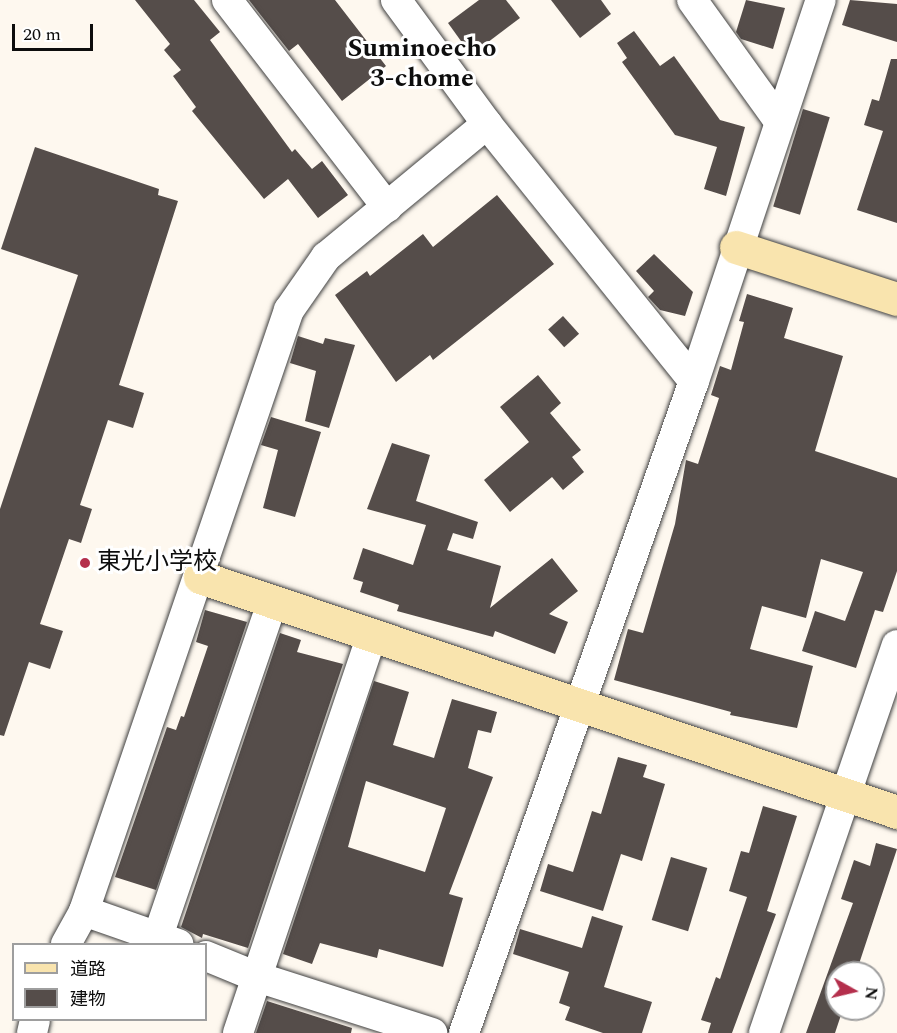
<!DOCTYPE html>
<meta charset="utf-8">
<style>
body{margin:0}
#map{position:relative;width:897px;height:1033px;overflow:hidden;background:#fef8ef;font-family:Spectral,"Noto Sans JP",serif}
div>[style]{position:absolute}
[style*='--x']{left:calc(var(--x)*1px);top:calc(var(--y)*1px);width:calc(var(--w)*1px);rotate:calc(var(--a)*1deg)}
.building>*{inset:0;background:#554d4a;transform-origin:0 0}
.roads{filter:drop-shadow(0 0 2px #404040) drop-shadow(0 0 2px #404040)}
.street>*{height:30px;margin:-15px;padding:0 15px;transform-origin:15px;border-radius:15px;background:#fff}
.secondary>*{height:33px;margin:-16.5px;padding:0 16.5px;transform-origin:16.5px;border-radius:16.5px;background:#f9e4ae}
.dots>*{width:16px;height:16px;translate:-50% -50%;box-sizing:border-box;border:3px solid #fff;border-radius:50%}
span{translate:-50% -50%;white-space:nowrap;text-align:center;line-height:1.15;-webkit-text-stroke:6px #fff;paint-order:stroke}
.poi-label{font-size:24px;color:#0d0d0d}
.left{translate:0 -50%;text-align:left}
.neighbourhood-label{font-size:26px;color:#0d0d0d;font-weight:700}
.legend{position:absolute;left:12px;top:943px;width:195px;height:78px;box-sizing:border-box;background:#fff;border:2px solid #9e9e9e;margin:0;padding:8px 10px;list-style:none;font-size:18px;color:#0d0d0d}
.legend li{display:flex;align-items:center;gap:12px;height:30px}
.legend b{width:30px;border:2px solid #9e9e9e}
.north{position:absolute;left:825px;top:961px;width:60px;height:60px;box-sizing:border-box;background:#fff;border:2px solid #9e9e9e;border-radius:50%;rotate:98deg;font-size:16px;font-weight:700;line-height:24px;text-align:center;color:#0d0d0d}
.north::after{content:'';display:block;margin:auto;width:21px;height:27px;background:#b42f4c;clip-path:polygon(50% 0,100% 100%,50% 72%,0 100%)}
.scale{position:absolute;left:12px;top:24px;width:81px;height:27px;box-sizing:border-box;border:3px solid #0d0d0d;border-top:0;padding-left:8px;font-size:18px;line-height:21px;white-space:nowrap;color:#0d0d0d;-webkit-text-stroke:4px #fff;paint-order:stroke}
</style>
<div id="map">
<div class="building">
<i style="clip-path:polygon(135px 0,194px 0,220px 32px,210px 40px,292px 152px,295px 149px,312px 169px,322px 161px,348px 195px,318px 218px,288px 179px,264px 199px,192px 111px,196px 107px,173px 76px,181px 70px,164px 50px,170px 44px)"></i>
<i style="clip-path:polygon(249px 0,335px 0,386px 66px,342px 101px,298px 44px,289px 51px)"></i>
<i style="clip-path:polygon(479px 0,506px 0,520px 18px,471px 55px,448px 23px)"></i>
<i style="clip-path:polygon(551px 0,601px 0,611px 14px,580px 38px)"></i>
<i style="clip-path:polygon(746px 0,785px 8px,773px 49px,741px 39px,736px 32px)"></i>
<i style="clip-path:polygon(850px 0,897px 4px,897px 42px,842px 25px)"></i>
<i style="clip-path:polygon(634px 31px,660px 66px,674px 56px,720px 120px,745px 127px,726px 196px,704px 189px,717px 147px,675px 135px,622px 62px,627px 58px,617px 43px)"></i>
<i style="clip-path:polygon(891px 59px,897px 59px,897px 223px,857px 210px,883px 131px,864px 125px,872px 99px,879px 101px)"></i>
<i style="left:803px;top:109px;width:28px;height:102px;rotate:17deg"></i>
<i style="clip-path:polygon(35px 147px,159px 189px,158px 195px,178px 201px,119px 385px,144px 393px,133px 428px,108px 420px,80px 505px,92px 509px,81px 543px,69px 539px,40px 624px,63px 631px,50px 669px,29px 662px,4px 736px,0 735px,0 509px,78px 275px,1px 249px)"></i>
<i style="clip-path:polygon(497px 195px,554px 264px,433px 360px,430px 355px,396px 382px,335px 295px,367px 271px,370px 276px,423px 234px,433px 247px)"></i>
<i style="clip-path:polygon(654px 254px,693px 292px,685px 316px,660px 310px,648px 297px,654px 291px,636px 271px)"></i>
<i style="clip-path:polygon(747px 294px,793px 308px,784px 338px,843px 356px,815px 451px,897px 478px,897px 571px,883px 612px,875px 610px,856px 668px,802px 651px,815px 611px,845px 621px,863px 572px,821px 559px,806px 618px,762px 606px,750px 649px,813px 666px,797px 728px,730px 715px,731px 712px,614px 680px,628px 629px,643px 633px,675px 524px,686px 460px,698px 464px,719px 398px,711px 395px,720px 366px,731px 370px,744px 322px,739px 321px)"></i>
<i style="left:563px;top:316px;width:24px;height:20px;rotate:48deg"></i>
<i style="clip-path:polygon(298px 336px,323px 344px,325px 338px,355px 345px,329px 428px,305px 421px,316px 371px,290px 363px)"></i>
<i style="clip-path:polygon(538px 375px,561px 403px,550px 413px,581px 450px,572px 457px,584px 472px,563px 490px,552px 477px,510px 512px,484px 480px,529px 442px,500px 407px)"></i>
<i style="clip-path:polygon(271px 417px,321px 432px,295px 517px,263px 508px,278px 450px,261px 445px)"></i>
<i style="clip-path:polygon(392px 443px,430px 455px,416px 501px,478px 522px,473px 539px,453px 533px,447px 550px,501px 566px,490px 608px,552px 558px,578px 591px,549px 614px,568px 622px,555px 654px,495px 631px,493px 637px,397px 611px,399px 605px,360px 592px,363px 582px,353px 579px,363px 548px,413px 565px,426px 525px,367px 509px)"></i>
<i style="clip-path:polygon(205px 610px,247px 622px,156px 890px,115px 877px,167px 727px,176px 730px,181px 716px,184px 717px,208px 646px,196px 642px)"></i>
<i style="clip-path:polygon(280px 633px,301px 640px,297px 652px,343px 664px,248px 948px,203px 934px,202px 938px,181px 927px)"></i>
<i style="clip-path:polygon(evenodd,374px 681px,409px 692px,393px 745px,434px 758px,452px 699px,497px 712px,491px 733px,478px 730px,468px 768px,493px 777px,449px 894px,463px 898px,443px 967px,379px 949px,377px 958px,320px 943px,312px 964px,283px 954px,374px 681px,366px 781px,446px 808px,425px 872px,348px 847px,366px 781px)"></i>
<i style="clip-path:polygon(618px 757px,647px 765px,643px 777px,665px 784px,642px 861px,621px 854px,603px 911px,540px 891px,548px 864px,573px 872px,592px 811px,601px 814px)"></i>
<i style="clip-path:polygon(763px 806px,797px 816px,767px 911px,776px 914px,732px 1033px,708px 1033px,711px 1023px,701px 1020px,716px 977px,720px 979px,747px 897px,729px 891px,741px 851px,749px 853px)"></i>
<i style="clip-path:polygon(876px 843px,897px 849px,856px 973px,837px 973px,837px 1009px,843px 1009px,835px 1033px,806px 1033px,853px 903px,841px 899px,854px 860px,870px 866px)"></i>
<i style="left:671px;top:857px;width:38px;height:66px;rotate:17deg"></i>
<i style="clip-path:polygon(592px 916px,623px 926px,604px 987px,652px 1002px,642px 1033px,603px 1033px,565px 1020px,570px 1007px,559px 1003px,569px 972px,513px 954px,520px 929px,582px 948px)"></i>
<i style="clip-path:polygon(267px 1001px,352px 1028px,351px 1033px,256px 1033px)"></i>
</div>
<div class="roads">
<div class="street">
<i style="--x:227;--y:0;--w:262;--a:52.3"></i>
<i style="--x:396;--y:0;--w:154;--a:53.7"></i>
<i style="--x:487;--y:124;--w:330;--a:51.2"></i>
<i style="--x:692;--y:0;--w:149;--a:54.3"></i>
<i style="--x:84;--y:911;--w:100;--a:19.3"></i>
<i style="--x:158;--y:936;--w:354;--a:-71.1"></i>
<i style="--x:66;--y:944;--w:38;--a:-61"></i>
<i style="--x:84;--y:911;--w:635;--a:-71.17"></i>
<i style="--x:289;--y:310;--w:65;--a:-55.1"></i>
<i style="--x:326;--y:257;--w:209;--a:-39.6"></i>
<i style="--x:206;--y:956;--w:55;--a:22.4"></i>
<i style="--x:257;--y:977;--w:184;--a:17.7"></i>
<i style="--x:32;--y:1033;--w:13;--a:-77"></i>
<i style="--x:238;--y:1033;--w:421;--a:-71.4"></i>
<i style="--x:464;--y:1033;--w:691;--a:-70.57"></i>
<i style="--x:694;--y:381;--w:402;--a:-71.6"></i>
<i style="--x:764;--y:1033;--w:410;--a:-71.1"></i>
</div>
<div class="secondary">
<i style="--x:736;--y:247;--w:169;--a:17.9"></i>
<i style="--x:200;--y:577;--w:736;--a:18.63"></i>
</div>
</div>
<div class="dots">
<i style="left:85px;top:563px;background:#b42f4c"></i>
</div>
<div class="poi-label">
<span class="left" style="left:97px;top:563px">東光小学校</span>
</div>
<div class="neighbourhood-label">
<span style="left:422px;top:64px">Suminoecho<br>3-chome</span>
</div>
<ul class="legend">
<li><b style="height:8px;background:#f9e4ae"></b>道路</li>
<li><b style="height:16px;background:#554d4a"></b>建物</li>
</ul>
<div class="north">N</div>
<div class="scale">20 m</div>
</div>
